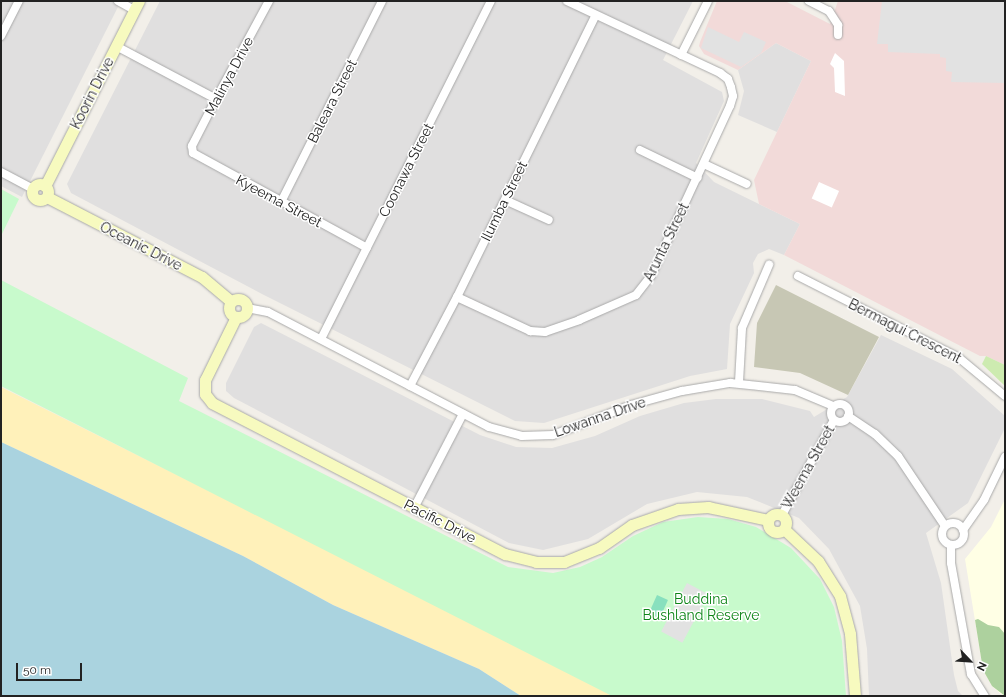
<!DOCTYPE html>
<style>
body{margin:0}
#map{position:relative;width:1006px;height:697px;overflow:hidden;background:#f2efe9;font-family:Raleway,sans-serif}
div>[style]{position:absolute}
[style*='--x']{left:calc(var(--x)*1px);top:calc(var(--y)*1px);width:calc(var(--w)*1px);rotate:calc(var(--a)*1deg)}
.residential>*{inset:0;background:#e0dfdf}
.commercial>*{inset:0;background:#f2dad9}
.education>*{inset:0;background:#ffffe5}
.construction>*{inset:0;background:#c7c7b4}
.grass>*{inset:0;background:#cdebb0}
.forest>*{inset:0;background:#add19e}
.sand>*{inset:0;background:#fff1ba}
.park>*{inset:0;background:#c8facc}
.pitch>*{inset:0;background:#88e0be;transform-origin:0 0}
.parking>*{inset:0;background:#e2e2e2;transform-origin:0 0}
.water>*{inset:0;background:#aad3df}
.pier>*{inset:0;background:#fff;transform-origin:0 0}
.roads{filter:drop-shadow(0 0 1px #a9a9a9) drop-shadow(0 0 1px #a9a9a9)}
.street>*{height:8px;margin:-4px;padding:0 4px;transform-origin:4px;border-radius:4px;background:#fff}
.street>.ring{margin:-4px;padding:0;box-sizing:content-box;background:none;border:8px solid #fff;border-radius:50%}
.secondary>*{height:11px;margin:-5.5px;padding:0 5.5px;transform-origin:5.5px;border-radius:5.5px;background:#f7fabf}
.secondary>.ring{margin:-5.5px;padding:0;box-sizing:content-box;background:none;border:11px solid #f7fabf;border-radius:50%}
span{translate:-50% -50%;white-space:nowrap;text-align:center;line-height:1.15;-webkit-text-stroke:3px #fff;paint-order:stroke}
.street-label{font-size:14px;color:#222}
.park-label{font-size:14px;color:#0c8416}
.frame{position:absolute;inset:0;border:2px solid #222;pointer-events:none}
.north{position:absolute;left:950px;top:641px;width:40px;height:40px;-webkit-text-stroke:3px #fff;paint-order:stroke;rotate:115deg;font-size:11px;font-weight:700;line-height:16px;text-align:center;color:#222}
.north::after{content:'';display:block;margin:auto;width:14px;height:18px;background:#222;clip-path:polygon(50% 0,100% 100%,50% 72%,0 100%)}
.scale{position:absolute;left:16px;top:663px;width:66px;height:18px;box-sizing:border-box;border:2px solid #222;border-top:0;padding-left:5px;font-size:12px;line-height:14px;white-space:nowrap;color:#222;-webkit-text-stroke:3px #fff;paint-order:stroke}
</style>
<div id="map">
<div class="residential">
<i style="clip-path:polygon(1px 1px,121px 1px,22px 197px,1px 186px)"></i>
<i style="clip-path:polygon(160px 1px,693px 1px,663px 60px,722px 92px,724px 101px,696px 163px,714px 182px,800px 224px,784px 255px,769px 249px,758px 254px,753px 263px,754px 273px,730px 324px,727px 369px,690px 376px,544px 423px,515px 421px,262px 294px,71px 193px,67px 184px)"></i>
<i style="clip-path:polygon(776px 43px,811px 61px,777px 132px,738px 115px,744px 91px,738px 70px)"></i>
<i style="clip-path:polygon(261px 323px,480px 435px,516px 447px,552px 448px,595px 436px,640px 416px,684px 403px,716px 399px,762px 399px,810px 411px,814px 417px,847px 397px,881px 335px,952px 369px,1005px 416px,1005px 428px,968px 503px,926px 533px,941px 583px,954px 675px,958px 691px,963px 696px,869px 696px,867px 649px,860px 606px,829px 549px,799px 518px,747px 497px,697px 492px,647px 504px,588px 539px,543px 550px,509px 543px,234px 398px,226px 391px,226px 383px,254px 327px)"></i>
</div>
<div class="commercial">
<i style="clip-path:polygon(717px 1px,785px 1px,830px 24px,838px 1px,1005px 1px,1005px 365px,986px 356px,980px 356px,784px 255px,800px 224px,759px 204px,754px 180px,811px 61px,776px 43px,738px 70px,704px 54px,699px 46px,700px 42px)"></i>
</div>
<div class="education">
<i style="clip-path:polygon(1005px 499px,1005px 696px,1003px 696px,992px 686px,983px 670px,965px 559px,991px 527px)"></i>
</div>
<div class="construction">
<i style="clip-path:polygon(776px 285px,879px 337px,848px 395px,800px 373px,754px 367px,757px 323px)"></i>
</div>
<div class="grass">
<i style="clip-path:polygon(986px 356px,1005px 365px,1005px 386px,982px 364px)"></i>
</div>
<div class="forest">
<i style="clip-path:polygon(978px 619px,988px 625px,999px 627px,1005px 634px,1005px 696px,992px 686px,983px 670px,975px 620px)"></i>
</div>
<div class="sand">
<i style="clip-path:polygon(1px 387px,143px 458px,624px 696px,521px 696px,479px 669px,333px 605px,243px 556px,1px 442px)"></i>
</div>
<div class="park">
<i style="clip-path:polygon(1px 189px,19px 199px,1px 236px)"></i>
<i style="clip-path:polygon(1px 280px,188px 378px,179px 401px,508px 567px,553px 573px,580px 567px,602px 557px,633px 536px,663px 522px,698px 517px,728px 519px,756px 527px,791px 548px,820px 579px,834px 607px,842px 641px,846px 696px,612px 696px,1px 386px)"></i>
</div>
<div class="pitch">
<i style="left:657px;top:595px;width:12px;height:20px;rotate:24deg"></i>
</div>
<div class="parking">
<i style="clip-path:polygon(882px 1px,1005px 1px,1005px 83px,951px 82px,952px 72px,946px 71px,946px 58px,940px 57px,940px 54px,888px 52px,888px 44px,877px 44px)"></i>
<i style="clip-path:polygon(708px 27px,739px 42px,744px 32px,766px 42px,761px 53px,741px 67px,701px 48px)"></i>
<i style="left:687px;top:583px;width:24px;height:55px;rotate:28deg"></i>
</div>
<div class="water">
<i style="clip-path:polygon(1px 442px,243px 556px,333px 605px,479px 669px,521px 696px,1px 696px)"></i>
</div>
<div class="pier">
<i style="clip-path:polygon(835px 53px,844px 61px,845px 96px,835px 92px,834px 68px,830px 64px)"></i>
<i style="left:819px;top:182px;width:22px;height:18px;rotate:24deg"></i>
</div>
<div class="roads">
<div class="street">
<i style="--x:118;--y:1;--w:18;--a:29"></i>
<i style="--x:269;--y:1;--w:111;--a:118.4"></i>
<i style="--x:216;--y:99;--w:53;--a:117.1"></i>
<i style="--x:192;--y:146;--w:7;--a:82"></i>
<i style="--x:193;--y:153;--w:198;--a:28.6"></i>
<i style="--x:809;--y:1;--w:22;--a:27"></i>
<i style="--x:829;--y:11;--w:17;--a:57"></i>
<i style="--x:838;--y:25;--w:10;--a:90"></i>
<i style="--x:1;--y:36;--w:39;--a:-63"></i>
<i style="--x:116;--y:46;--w:113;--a:27.9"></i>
<i style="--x:681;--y:55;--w:60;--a:-63.4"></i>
<i style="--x:640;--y:150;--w:64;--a:25.8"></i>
<i style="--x:704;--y:164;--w:47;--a:24.9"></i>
<i style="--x:1;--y:172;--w:36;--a:28"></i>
<i style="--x:505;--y:200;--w:48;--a:24.4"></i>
<i style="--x:281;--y:202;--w:225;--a:-63.3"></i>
<i style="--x:798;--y:276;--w:179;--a:26.9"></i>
<i style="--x:958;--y:357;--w:61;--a:39.7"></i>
<i style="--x:457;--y:297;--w:81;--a:25"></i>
<i style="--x:530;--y:331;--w:15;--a:4"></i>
<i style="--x:545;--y:332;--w:36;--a:-19"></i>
<i style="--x:579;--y:320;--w:62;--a:-23.7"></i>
<i style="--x:636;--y:295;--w:24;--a:-52"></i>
<i style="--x:651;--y:276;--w:187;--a:-65.1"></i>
<i style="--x:730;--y:106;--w:10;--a:-73"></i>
<i style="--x:733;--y:96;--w:9;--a:-103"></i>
<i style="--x:731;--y:87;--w:9;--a:-111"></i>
<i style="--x:728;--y:79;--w:10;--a:-143"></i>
<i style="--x:720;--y:73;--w:169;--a:-154.8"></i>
<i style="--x:247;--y:308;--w:21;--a:11"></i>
<i style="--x:268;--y:312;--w:249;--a:27.5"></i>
<i style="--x:489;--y:427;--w:34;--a:15"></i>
<i style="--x:522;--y:436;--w:31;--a:-2"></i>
<i style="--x:553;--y:435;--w:84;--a:-21"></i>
<i style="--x:631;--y:405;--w:53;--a:-15.4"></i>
<i style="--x:682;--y:391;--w:49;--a:-9.5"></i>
<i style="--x:730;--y:383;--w:65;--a:6.1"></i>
<i style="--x:795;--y:390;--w:41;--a:22.8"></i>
<i style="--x:321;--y:339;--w:378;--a:-63.3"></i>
<i style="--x:739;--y:382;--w:54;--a:-86.8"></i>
<i style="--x:742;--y:328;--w:69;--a:-66.8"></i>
<i style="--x:410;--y:386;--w:101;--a:-62.2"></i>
<i style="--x:457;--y:297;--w:314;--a:-63.8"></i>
<i class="ring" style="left:831px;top:404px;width:10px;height:10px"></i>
<i style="--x:848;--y:416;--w:32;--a:34"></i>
<i style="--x:875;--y:434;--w:32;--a:44"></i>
<i style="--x:898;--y:456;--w:84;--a:56.1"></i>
<i style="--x:414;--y:508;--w:106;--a:-62.5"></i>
<i style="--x:782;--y:515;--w:108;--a:-61.3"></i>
<i class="ring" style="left:942px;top:523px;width:14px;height:14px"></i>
<i style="--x:963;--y:530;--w:37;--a:-55"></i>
<i style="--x:984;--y:500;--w:48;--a:-64"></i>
<i style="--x:951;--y:545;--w:18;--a:90"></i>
<i style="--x:951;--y:563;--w:113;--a:79.8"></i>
<i style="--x:971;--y:674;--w:26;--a:58"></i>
</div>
<div class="secondary">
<i class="ring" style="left:32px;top:184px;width:5px;height:5px"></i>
<i style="--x:45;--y:186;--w:208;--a:-63.1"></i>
<i style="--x:47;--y:197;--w:174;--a:27.3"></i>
<i style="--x:202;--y:277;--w:38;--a:40"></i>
<i class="ring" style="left:229px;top:299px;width:7px;height:7px"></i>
<i style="--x:236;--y:317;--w:70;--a:116.2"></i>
<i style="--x:205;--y:380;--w:14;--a:90"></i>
<i style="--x:205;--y:394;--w:11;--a:52"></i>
<i style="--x:212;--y:403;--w:330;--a:27.3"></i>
<i style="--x:505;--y:554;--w:32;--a:14"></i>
<i style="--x:536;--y:562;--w:28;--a:0"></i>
<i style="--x:564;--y:562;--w:38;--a:-22"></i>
<i style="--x:599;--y:548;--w:40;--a:-34.9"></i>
<i style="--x:632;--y:525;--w:49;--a:-19.2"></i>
<i style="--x:678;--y:509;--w:30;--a:-4"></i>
<i style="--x:708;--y:507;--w:61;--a:12.2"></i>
<i class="ring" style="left:768px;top:514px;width:7px;height:7px"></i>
<i style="--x:784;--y:529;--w:47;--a:43.3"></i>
<i style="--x:818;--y:561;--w:41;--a:57.8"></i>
<i style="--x:840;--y:596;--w:39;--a:75"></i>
<i style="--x:850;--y:634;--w:62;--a:85.4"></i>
</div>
</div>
<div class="street-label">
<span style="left:229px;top:76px;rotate:-62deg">Malinya Drive</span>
<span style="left:92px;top:93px;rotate:-63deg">Koorin Drive</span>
<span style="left:332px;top:101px;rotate:-63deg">Baleara Street</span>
<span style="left:406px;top:170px;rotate:-63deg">Coonawa Street</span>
<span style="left:279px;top:201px;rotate:28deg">Kyeema Street</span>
<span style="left:504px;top:201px;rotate:-64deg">Ilumba Street</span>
<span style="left:666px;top:242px;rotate:-64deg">Arunta Street</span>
<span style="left:141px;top:246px;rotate:27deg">Oceanic Drive</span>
<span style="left:905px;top:331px;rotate:27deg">Bermagui Crescent</span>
<span style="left:600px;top:417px;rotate:-19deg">Lowanna Drive</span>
<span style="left:808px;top:467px;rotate:-61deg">Weema Street</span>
<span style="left:440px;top:521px;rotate:27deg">Pacific Drive</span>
</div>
<div class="park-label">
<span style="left:701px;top:607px">Buddina<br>Bushland Reserve</span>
</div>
<div class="frame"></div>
<div class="north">N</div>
<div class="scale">50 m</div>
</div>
